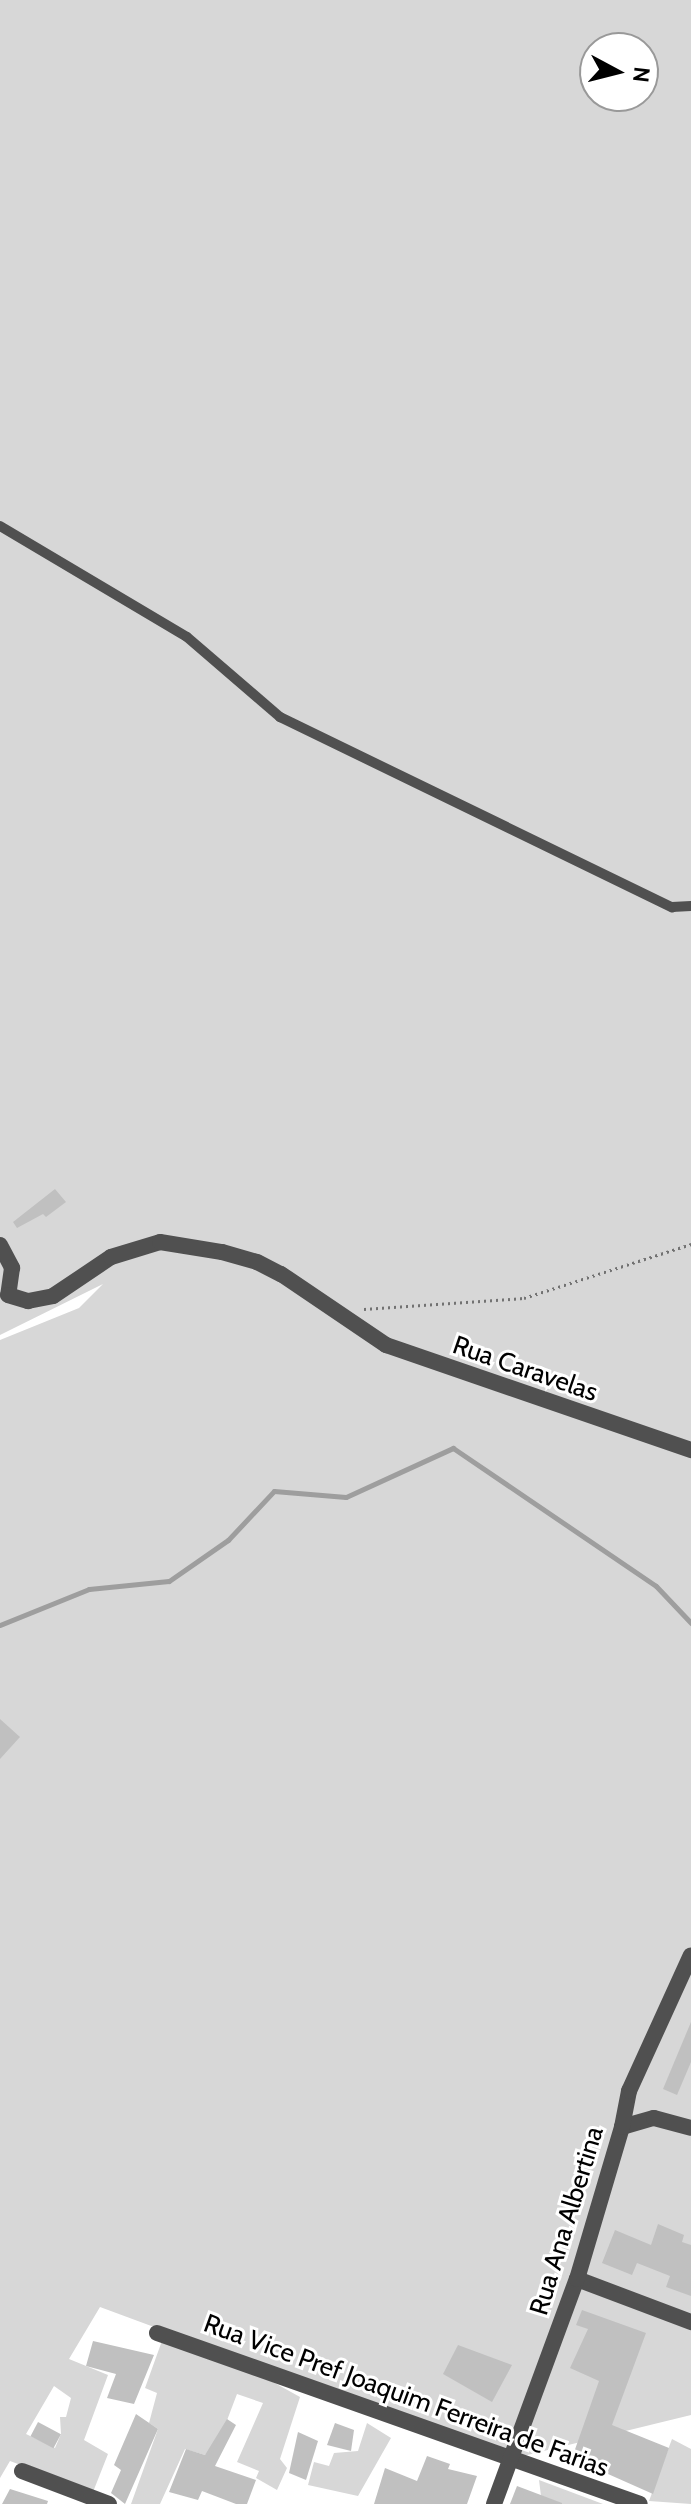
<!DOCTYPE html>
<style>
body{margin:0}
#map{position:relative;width:691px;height:2504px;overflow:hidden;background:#fff;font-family:Cabin,sans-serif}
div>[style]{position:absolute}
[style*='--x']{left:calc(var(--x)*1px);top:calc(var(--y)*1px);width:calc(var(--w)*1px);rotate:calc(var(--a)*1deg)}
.green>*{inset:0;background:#d7d7d7}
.stream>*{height:5px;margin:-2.5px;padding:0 2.5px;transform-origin:2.5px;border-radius:2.5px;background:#9e9e9e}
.building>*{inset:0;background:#c0c0c0;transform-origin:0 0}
.path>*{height:3px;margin-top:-1.5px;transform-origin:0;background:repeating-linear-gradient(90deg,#727272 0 2px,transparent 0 6px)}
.service>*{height:10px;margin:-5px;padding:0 5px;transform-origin:5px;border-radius:5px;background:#505050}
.minor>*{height:16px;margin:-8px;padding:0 8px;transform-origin:8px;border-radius:8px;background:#505050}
span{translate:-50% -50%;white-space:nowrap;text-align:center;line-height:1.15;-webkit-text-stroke:6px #fff;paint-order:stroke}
.street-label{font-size:26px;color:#000}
.north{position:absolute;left:579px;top:32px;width:80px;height:80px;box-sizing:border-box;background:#fff;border:2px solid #999;border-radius:50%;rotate:97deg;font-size:22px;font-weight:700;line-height:32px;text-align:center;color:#000}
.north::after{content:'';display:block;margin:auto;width:28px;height:36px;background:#000;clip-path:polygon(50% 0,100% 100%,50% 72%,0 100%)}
</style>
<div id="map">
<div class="green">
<i style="clip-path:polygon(evenodd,0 0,691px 0,691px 2415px,511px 2459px,100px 2307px,69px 2359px,108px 2375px,84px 2440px,108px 2454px,93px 2492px,10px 2461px,0 2478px,0 1340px,79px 1308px,103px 1284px,0 1335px,0 0,595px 48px,643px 48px,643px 96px,595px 96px,595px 48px,0 0,54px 2386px,71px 2398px,66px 2417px,60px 2417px,61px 2434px,55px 2448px,26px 2434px,54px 2386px)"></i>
<i style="clip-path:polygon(163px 2338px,273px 2382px,300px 2397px,280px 2459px,287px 2468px,277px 2490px,256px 2478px,259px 2471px,237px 2462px,263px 2403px,237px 2394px,218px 2444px,205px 2455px,185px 2449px,160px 2504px,131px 2504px,158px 2429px,149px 2423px,157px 2393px,145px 2388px)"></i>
<i style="clip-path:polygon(367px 2423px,391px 2438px,358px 2496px,308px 2485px,314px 2462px,329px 2466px,334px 2453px,358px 2451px)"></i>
<i style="clip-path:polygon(672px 2439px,691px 2449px,691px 2504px,649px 2501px)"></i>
<i style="clip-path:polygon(539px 2480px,603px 2504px,542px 2504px)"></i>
</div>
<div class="stream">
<i style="--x:0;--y:1625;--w:96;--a:-22"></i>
<i style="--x:89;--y:1589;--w:80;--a:-5.7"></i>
<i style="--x:169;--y:1581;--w:72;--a:-34.8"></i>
<i style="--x:228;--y:1540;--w:67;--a:-46.8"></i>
<i style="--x:274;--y:1491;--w:72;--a:4.8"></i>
<i style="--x:346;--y:1497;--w:118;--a:-24.6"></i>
<i style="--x:453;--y:1448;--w:245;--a:34.2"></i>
<i style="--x:656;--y:1586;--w:51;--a:46.6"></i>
</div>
<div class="building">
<i style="clip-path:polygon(55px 1189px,66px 1202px,46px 1217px,43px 1214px,17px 1228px,13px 1222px)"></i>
<i style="clip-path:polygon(0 1719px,20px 1737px,0 1759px)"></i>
<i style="clip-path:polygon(691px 2022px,691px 2062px,677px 2095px,663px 2089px)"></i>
<i style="clip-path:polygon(658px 2224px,684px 2235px,682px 2242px,691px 2245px,691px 2296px,666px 2287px,670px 2276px,637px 2263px,632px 2275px,602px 2263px,615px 2230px,651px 2245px)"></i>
<i style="clip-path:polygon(582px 2310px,646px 2333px,612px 2425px,669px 2448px,653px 2494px,572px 2458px,599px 2381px,570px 2368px,588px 2329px,576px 2325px)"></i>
<i style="clip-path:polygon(93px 2341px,154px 2355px,134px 2404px,107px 2398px,116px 2374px,86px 2366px)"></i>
<i style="clip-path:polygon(458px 2345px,512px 2365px,492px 2402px,443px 2374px)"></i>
<i style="clip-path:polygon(136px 2414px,158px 2429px,125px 2504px,111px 2493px,121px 2470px,114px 2465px)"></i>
<i style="clip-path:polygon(227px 2419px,236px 2425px,215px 2466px,256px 2480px,247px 2504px,236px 2504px,202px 2491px,198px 2500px,169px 2492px,186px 2449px,205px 2455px)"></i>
<i style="left:38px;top:2422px;width:26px;height:16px;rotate:28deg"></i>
<i style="clip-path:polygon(335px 2423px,354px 2430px,351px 2451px,327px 2445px)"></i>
<i style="clip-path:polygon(298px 2432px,318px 2441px,306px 2480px,289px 2473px)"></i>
<i style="clip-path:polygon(427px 2456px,450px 2464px,448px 2469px,477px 2476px,467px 2504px,374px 2504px,385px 2468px,417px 2481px)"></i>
<i style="clip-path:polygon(517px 2486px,562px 2503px,562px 2504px,510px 2504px)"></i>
<i style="clip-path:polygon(10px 2489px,48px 2501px,47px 2504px,2px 2504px)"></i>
</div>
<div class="path">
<i style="--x:364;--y:1309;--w:160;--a:-3.9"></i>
<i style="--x:524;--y:1298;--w:176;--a:-17.9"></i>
</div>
<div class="service">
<i style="--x:0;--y:526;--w:217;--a:30.7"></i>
<i style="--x:187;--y:637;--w:123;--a:40.7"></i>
<i style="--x:280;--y:717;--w:436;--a:25.9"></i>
<i style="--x:672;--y:907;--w:19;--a:-3"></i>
</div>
<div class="minor">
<i style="--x:0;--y:1245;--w:26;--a:62"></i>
<i style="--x:12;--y:1268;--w:27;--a:98"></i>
<i style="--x:8;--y:1295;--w:21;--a:17"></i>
<i style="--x:28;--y:1301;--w:25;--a:-11"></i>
<i style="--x:53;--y:1296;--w:70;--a:-33.9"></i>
<i style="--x:111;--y:1257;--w:51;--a:-17"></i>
<i style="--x:160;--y:1242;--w:63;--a:9.2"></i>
<i style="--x:222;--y:1252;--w:36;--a:16"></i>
<i style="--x:257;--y:1262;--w:27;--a:27"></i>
<i style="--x:281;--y:1274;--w:127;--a:34.1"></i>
<i style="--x:386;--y:1345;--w:323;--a:19"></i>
<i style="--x:622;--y:2127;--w:33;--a:-16"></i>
<i style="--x:654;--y:2118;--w:38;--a:15"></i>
<i style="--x:577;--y:2279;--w:122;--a:20.7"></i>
<i style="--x:157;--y:2333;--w:512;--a:19.5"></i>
<i style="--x:22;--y:2471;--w:93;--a:20.8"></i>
<i style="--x:494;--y:2504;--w:240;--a:-69.8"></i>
<i style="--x:577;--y:2279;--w:159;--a:-73.5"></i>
<i style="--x:622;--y:2127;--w:37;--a:-79"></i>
<i style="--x:629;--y:2091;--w:149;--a:-65.5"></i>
</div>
<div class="street-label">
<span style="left:525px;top:1369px;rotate:19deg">Rua Caravelas</span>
<span style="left:567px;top:2221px;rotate:-73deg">Rua Ana Albertina</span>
<span style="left:406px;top:2396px;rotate:20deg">Rua Vice Pref Joaquim Ferreira de Farias</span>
</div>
<div class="north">N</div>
</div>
